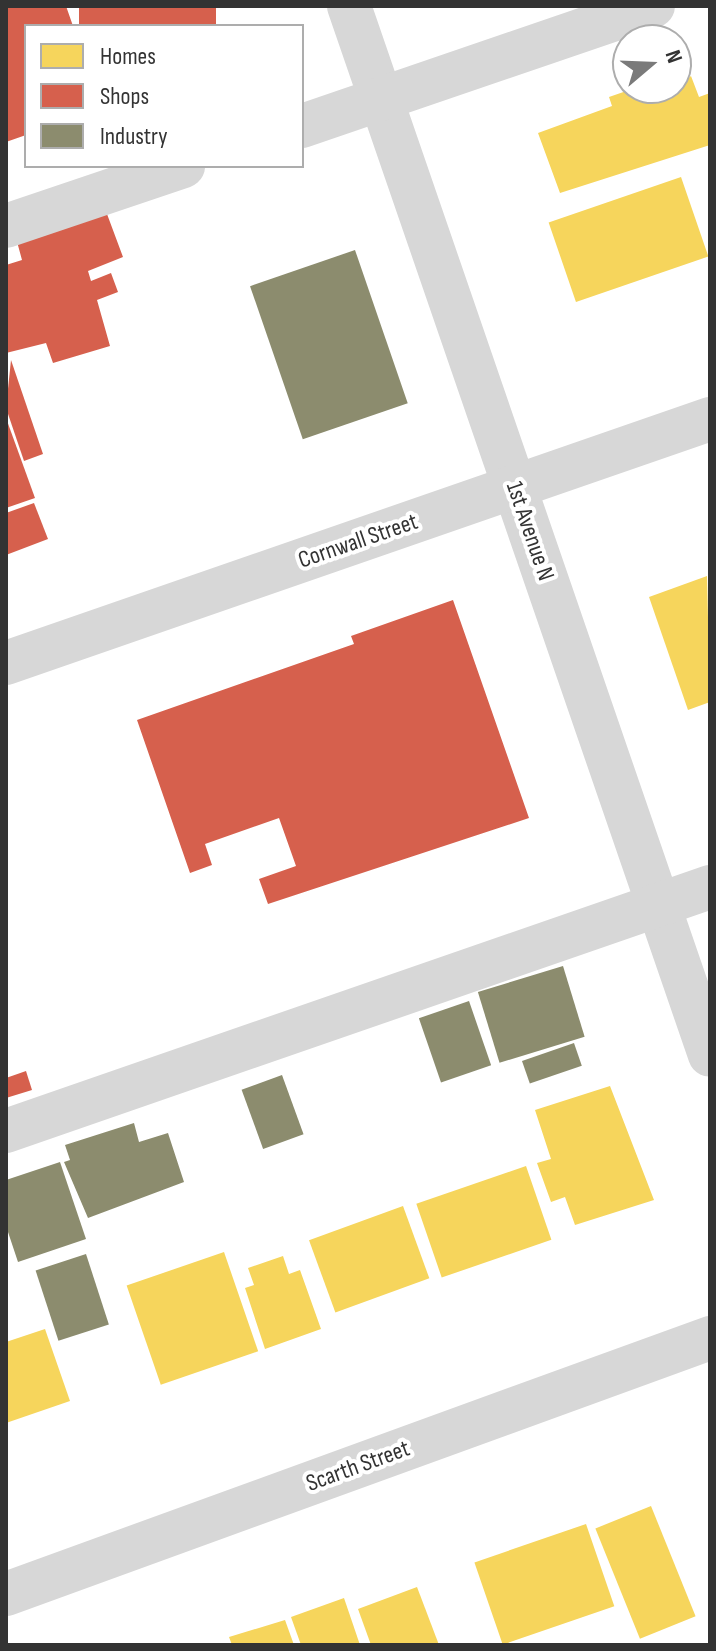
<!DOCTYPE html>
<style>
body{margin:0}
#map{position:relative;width:716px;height:1651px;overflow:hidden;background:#fff;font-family:"Sofia Sans Condensed",sans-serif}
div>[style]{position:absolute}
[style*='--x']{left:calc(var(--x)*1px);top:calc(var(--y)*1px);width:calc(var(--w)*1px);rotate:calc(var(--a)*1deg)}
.homes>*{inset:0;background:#f6d55c;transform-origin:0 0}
.shops>*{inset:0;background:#d6604d;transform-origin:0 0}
.industry>*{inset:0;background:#8c8c6e;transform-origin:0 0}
.minor>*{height:44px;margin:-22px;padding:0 22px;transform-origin:22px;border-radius:22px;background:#d7d7d7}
span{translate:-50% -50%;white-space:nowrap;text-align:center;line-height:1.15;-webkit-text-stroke:8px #fff;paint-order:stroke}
.street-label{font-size:24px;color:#333}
.frame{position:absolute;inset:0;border:8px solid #333;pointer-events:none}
.legend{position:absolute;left:24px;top:24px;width:280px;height:144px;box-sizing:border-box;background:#fff;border:2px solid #adadad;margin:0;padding:10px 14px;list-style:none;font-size:24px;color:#333}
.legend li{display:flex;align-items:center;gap:16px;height:40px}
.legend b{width:40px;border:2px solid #adadad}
.north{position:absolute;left:612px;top:24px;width:80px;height:80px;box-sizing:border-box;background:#fff;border:2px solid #adadad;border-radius:50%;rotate:71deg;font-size:22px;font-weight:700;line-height:32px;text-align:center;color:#333}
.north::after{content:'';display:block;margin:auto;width:28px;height:36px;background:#7a7a7a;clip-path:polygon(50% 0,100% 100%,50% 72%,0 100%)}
</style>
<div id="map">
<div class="homes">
<i style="clip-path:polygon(691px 76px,699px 97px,710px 93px,710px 145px,560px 193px,538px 133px,612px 106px,609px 97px,635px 88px,676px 88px)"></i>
<i style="left:681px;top:177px;width:84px;height:140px;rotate:71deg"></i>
<i style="clip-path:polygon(707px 576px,710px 702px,688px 710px,649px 597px)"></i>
<i style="clip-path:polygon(610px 1086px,654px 1200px,575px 1225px,565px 1197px,551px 1202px,537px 1163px,551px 1159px,535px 1110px)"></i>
<i style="left:526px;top:1166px;width:78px;height:116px;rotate:71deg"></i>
<i style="left:403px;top:1206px;width:77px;height:100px;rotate:70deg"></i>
<i style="left:224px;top:1252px;width:105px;height:103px;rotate:71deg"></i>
<i style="clip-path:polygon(283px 1256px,289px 1274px,300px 1270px,321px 1329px,265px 1349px,245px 1288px,254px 1285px,248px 1268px)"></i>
<i style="clip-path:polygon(45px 1329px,70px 1401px,6px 1423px,6px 1342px)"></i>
<i style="left:651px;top:1506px;width:119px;height:60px;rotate:68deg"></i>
<i style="left:586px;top:1524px;width:87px;height:118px;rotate:71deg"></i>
<i style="clip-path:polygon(417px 1587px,439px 1645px,371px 1645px,358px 1609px)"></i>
<i style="clip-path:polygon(344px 1598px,360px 1645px,301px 1645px,291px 1617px)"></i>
<i style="clip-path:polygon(285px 1620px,294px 1645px,232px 1645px,229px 1637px)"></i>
</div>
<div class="shops">
<i style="clip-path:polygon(6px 6px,66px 6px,73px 26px,26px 26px,26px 135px,6px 142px)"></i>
<i style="left:79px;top:6px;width:137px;height:21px"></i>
<i style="clip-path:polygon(107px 214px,123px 257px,88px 271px,91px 281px,111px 273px,118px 292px,97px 300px,110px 346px,53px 363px,46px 343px,6px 353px,6px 265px,22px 260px,16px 238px)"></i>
<i style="clip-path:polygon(11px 360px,43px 454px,24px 461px,6px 408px)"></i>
<i style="clip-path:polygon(6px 418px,35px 498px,6px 508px)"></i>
<i style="clip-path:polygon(34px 503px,48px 539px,6px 555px,6px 513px)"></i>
<i style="clip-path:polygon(453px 600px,529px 818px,268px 904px,259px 879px,296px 866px,279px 818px,205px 844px,212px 865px,190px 873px,137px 720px,354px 644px,351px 636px)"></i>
<i style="clip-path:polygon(26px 1071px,32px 1090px,6px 1098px,6px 1078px)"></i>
</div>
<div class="industry">
<i style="left:355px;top:250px;width:162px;height:111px;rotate:71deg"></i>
<i style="left:563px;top:966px;width:74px;height:89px;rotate:73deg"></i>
<i style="left:469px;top:1001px;width:68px;height:53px;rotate:71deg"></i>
<i style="left:574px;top:1043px;width:24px;height:55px;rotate:71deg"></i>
<i style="left:282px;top:1075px;width:63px;height:43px;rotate:70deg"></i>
<i style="clip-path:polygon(134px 1123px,139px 1142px,168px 1133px,184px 1182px,88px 1218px,64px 1162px,70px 1160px,65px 1145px)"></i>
<i style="clip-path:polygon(60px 1162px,86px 1239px,18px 1262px,6px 1226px,6px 1180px)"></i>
<i style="left:86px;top:1254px;width:74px;height:53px;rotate:72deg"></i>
</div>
<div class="minor">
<i style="--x:349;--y:6;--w:1109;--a:71.01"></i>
<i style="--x:302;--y:126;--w:371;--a:-18.9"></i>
<i style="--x:6;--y:226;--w:187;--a:-18.7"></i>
<i style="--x:6;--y:663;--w:745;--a:-19.12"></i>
<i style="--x:6;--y:1131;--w:745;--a:-19.12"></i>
<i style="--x:6;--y:1594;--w:749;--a:-19.98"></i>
</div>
<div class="street-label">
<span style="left:530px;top:531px;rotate:71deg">1st Avenue N</span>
<span style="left:358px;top:541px;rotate:-19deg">Cornwall Street</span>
<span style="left:358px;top:1466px;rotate:-20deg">Scarth Street</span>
</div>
<div class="frame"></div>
<ul class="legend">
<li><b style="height:22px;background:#f6d55c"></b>Homes</li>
<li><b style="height:22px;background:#d6604d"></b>Shops</li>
<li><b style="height:22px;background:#8c8c6e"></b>Industry</li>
</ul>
<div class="north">N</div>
</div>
